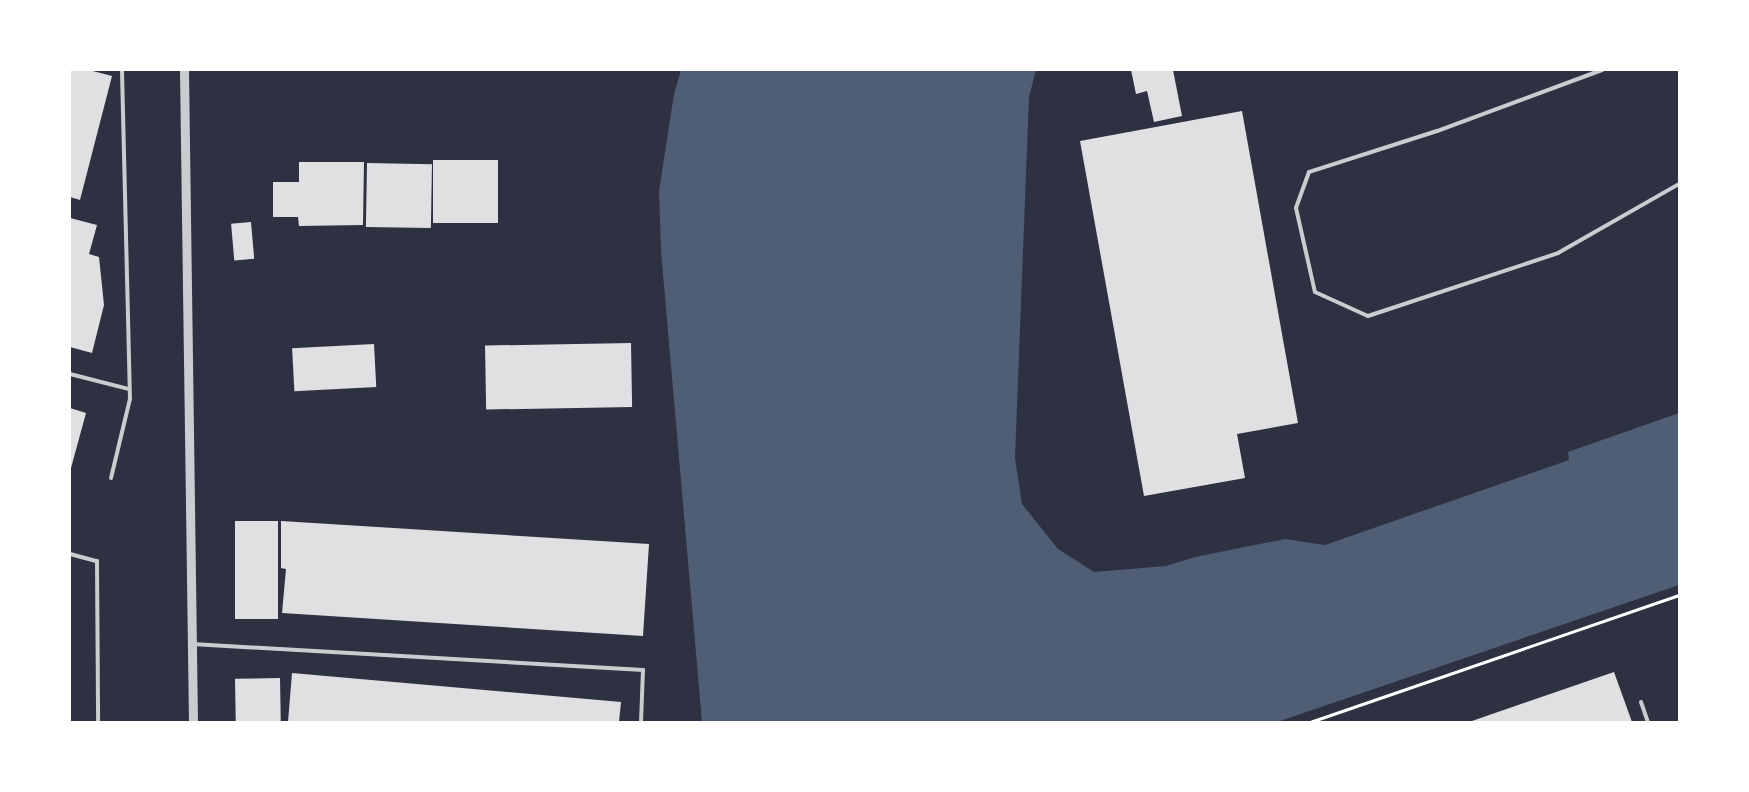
<!DOCTYPE html>
<style>
body{margin:0}
#map{position:relative;width:1749px;height:792px;overflow:hidden;background:#2d3142;font-family:"Asap Condensed",sans-serif}
div>[style]{position:absolute}
[style*='--x']{left:calc(var(--x)*1px);top:calc(var(--y)*1px);width:calc(var(--w)*1px);rotate:calc(var(--a)*1deg)}
.water>*{inset:0;background:#4f5d75}
.building>*{inset:0;background:#e0e0e3;transform-origin:0 0}
.path>*{height:3px;margin:-1.5px;padding:0 1.5px;transform-origin:1.5px;border-radius:1.5px;background:#fff}
.service>*{height:4px;margin:-2px;padding:0 2px;transform-origin:2px;border-radius:2px;background:#caccd0}
.tertiary>*{height:9px;margin:-4.5px;padding:0 4.5px;transform-origin:4.5px;border-radius:4.5px;background:#caccd0}
span{translate:-50% -50%;white-space:nowrap;text-align:center;line-height:1.15;-webkit-text-stroke:5px #fff;paint-order:stroke}
.frame{position:absolute;inset:0;border:71px solid #fff;pointer-events:none}
</style>
<div id="map">
<div class="water">
<i style="clip-path:polygon(681px 70px,1036px 70px,1029px 97px,1015px 458px,1022px 504px,1058px 549px,1094px 572px,1166px 566px,1195px 557px,1285px 539px,1325px 545px,1569px 460px,1568px 452px,1679px 413px,1679px 585px,1277px 722px,702px 722px,661px 251px,659px 191px,674px 94px)"></i>
</div>
<div class="building">
<i style="clip-path:polygon(70px 70px,89px 70px,112px 76px,80px 200px,70px 197px)"></i>
<i style="clip-path:polygon(1131px 70px,1173px 70px,1182px 116px,1154px 122px,1147px 91px,1136px 94px)"></i>
<i style="clip-path:polygon(1242px 111px,1298px 423px,1237px 434px,1245px 478px,1144px 496px,1080px 141px)"></i>
<i style="left:433px;top:160px;width:65px;height:63px"></i>
<i style="clip-path:polygon(299px 162px,364px 162px,363px 225px,299px 226px,298px 217px,273px 217px,273px 182px,299px 182px)"></i>
<i style="left:367px;top:163px;width:65px;height:64px;rotate:1deg"></i>
<i style="clip-path:polygon(70px 218px,97px 225px,89px 254px,99px 257px,104px 305px,92px 353px,70px 347px)"></i>
<i style="left:251px;top:222px;width:37px;height:20px;rotate:85deg"></i>
<i style="left:631px;top:343px;width:64px;height:146px;rotate:89deg"></i>
<i style="left:374px;top:344px;width:43px;height:82px;rotate:87deg"></i>
<i style="clip-path:polygon(70px 408px,86px 413px,71px 468px,70px 468px)"></i>
<i style="left:235px;top:521px;width:43px;height:98px"></i>
<i style="clip-path:polygon(281px 521px,649px 544px,643px 636px,282px 613px,286px 569px,281px 568px)"></i>
<i style="clip-path:polygon(1614px 672px,1632px 722px,1469px 722px)"></i>
<i style="clip-path:polygon(292px 673px,621px 702px,619px 722px,288px 722px)"></i>
<i style="left:280px;top:678px;width:44px;height:45px;rotate:89deg"></i>
</div>
<div class="path">
<i style="--x:1310;--y:722;--w:390;--a:-19"></i>
</div>
<div class="service">
<i style="--x:1602;--y:70;--w:176;--a:159.7"></i>
<i style="--x:1437;--y:131;--w:134;--a:162.2"></i>
<i style="--x:1309;--y:172;--w:38;--a:110"></i>
<i style="--x:1296;--y:208;--w:86;--a:77.3"></i>
<i style="--x:1315;--y:292;--w:58;--a:24.4"></i>
<i style="--x:1368;--y:316;--w:200;--a:-18.3"></i>
<i style="--x:1558;--y:253;--w:139;--a:-29.7"></i>
<i style="--x:70;--y:374;--w:61;--a:14.3"></i>
<i style="--x:111;--y:478;--w:81;--a:-76.5"></i>
<i style="--x:130;--y:399;--w:329;--a:-91.4"></i>
<i style="--x:70;--y:554;--w:28;--a:15"></i>
<i style="--x:97;--y:561;--w:161;--a:89.6"></i>
<i style="--x:192;--y:644;--w:452;--a:3.3"></i>
<i style="--x:643;--y:670;--w:52;--a:92.2"></i>
<i style="--x:1641;--y:702;--w:21;--a:71"></i>
</div>
<div class="tertiary">
<i style="--x:184;--y:70;--w:652;--a:89.21"></i>
</div>
<div class="frame"></div>
</div>
